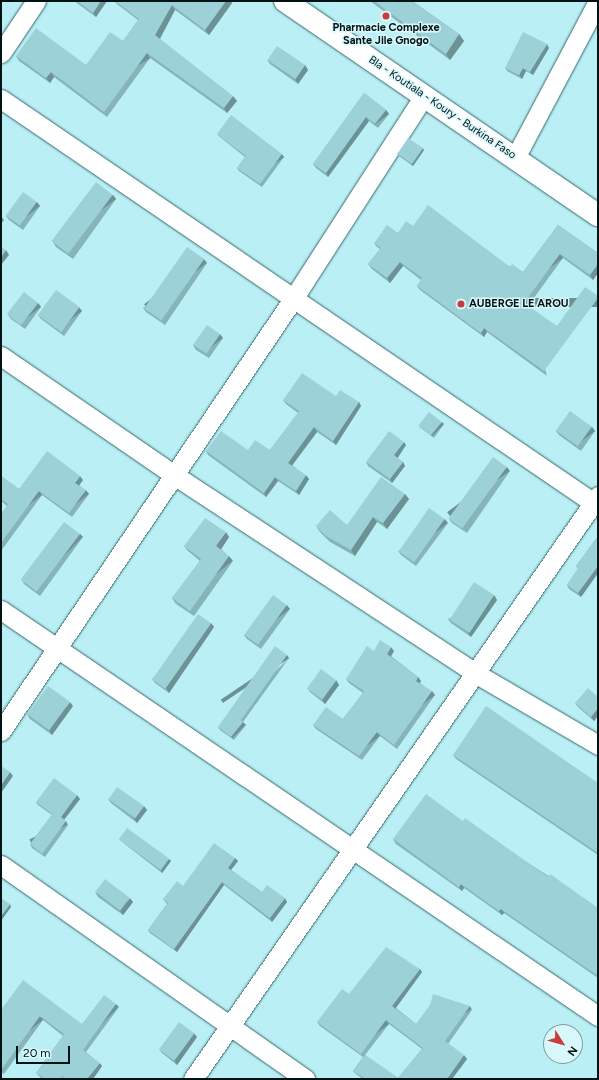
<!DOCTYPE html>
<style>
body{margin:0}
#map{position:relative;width:599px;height:1080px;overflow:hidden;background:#baf0f5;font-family:Figtree,sans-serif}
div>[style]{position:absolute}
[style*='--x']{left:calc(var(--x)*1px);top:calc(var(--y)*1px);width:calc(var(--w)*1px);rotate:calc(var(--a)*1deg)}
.roads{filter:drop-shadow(0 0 1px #35686d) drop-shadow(0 0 1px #35686d)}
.street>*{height:19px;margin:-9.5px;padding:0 9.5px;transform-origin:9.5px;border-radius:9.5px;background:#fff}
.primary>*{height:22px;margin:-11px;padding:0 11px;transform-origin:11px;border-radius:11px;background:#fff}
.wall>*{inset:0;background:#86b4b9}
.shaded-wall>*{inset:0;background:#6d9296;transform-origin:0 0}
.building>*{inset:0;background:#9cd1d7;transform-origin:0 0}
.dots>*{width:11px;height:11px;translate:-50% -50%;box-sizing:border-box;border:2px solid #d9f8fc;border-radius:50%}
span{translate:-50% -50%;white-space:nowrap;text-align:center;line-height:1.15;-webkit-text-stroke:3px #d9f8fc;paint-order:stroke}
.poi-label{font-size:11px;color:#011315;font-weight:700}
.left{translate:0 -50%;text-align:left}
.street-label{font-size:11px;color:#011315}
.frame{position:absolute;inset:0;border:2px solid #011315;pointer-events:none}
.north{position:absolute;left:543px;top:1024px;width:40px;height:40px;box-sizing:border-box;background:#d9f8fc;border:1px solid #839ca0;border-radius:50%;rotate:127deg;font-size:11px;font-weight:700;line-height:16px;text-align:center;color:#011315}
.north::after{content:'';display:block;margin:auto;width:14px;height:18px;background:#ca3b3c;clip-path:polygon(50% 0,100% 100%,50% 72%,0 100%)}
.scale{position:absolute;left:16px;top:1046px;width:54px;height:18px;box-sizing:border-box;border:2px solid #011315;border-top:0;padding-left:5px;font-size:12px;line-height:14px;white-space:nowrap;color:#011315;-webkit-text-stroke:3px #d9f8fc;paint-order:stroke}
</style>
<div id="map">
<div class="roads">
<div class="street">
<i style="--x:1;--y:53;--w:63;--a:-56.1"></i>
<i style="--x:1;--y:99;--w:723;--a:34.28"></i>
<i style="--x:515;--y:158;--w:178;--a:-62.1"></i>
<i style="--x:1;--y:356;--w:210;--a:34.5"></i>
<i style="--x:174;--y:475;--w:360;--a:33.3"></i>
<i style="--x:475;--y:673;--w:143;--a:30.3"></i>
<i style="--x:1;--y:610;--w:722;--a:34.22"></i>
<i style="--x:1;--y:731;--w:521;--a:-55.94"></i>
<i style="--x:293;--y:299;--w:242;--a:-57.2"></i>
<i style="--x:1;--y:865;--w:372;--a:35.1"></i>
<i style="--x:193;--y:1079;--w:710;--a:-55.21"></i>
</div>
<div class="primary">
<i style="--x:285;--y:1;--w:379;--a:34.4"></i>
</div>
</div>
<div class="wall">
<i style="clip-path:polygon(74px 1px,107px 1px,96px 17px)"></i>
<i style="clip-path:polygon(114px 1px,231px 1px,232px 3px,209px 35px,175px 10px,160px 39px,237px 101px,227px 113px,150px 58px,107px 117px,54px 77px,50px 83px,19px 61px,16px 56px,86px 65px,123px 41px,138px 20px,117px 4px)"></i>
<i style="clip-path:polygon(370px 1px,412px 1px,459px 34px,464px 41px,450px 60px)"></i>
<i style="clip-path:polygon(549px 48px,533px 75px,526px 71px,522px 79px,507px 71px,505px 68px)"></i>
<i style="clip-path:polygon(267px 60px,305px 65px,308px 70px,298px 84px,270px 64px)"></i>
<i style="clip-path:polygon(364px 93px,386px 110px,389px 114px,378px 128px,369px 121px,328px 177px,316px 168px,313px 164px)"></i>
<i style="clip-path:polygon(217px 134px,284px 157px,262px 187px,239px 171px,237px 168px,245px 157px,220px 137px)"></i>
<i style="clip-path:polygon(424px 150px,413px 166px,399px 156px,397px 153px)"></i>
<i style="clip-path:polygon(113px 195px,116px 199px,73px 259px,56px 247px,53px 242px)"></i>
<i style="clip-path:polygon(37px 202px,40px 206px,23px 230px,9px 220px,6px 216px)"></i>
<i style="clip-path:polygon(558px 225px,598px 253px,598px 273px,593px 280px,563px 258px,528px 306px,547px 376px,487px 332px,484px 337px,420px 290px,417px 286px,421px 280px,403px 266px,390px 283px,372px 269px,368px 264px,380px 249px,377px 247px,374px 243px,413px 226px,523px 272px)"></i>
<i style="clip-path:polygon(207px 263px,165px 325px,146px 312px,143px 308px)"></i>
<i style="clip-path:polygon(38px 303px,41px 307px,25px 329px,11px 319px,8px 315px)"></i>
<i style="clip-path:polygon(82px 311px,64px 336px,41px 319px,38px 315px)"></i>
<i style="clip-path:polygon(223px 338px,209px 358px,196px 350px,193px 345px)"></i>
<i style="clip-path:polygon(336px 396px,359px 402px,361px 406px,336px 445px,317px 432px,292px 465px,309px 479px,299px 495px,278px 481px,266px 497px,208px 455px,206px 451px,270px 450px,298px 413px,286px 404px,283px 400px)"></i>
<i style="clip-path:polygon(444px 424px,434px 438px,421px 428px,419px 426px)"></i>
<i style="clip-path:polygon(592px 427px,595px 431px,581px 451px,559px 435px,556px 431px)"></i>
<i style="clip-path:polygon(406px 445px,397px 458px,403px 462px,405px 466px,392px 483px,368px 466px,366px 462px)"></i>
<i style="clip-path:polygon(510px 471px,467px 533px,452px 523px,449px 519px)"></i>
<i style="clip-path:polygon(1px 476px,19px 489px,83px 480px,79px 485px,89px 494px,72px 517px,42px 495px,1px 551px,1px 514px,7px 506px,1px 501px)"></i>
<i style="clip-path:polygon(405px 494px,409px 499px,387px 529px,377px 522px,355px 556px,330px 542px,320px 532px,316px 526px,347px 525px)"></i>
<i style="clip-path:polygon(448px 523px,416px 566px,401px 555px,398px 551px)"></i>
<i style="clip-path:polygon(80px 534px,83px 537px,40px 596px,24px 584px,22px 580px)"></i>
<i style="clip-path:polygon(598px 536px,598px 573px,581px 597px,569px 589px,567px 585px,578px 569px,576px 566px)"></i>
<i style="clip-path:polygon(229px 537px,221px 549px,233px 561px,194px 616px,176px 604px,172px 598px,200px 561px,188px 551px,184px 546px)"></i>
<i style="clip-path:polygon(494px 595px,497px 600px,471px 637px,451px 623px,448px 619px)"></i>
<i style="clip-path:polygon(290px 609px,261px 649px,247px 639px,244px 635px)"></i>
<i style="clip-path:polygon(211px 623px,214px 627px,169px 693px,155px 683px,152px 679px)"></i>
<i style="clip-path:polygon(374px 651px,394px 651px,391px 656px,418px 677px,421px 681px,420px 683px,435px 695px,397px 749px,380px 736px,362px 760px,316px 729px,313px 725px,343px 719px,363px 693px,349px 683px,346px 679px)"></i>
<i style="clip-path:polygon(289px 658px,243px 722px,246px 725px,234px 740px,220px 730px,218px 727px)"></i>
<i style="clip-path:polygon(336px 680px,339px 685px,325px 704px,310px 692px,307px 688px)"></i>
<i style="clip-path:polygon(598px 697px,594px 721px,578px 707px,575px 703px)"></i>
<i style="clip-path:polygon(73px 706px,52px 735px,30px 719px,27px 714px)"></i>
<i style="clip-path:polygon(453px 755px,598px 783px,598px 855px,456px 759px)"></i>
<i style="clip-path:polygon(80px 799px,64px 820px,68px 825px,45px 857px,32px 848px,30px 844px,52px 815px,38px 805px,36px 802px)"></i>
<i style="clip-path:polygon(108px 799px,147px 810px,137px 823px,111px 803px)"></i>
<i style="clip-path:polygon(463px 821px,598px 908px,598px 978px,504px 913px,502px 915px,464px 888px,462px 891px,396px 844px,393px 839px)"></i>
<i style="clip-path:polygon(119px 839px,171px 861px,162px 873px,121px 841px)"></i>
<i style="clip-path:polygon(235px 858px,238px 861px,231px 870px,262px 892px,287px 902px,272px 922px,224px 885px,177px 952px,150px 933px,148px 930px,167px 904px,163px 899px,183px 886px)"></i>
<i style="clip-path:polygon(95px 892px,133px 902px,123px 915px,98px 897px)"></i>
<i style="clip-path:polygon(evenodd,420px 969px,422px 972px,396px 1008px,416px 1024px,472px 1010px,448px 1044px,467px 1059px,452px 1079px,363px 1079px,356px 1074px,353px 1071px,363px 1057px,320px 1026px,317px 1022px,349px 994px,420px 969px,389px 1024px,422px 1049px,398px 1078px,365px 1055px,389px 1024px)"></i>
<i style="clip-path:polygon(119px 1007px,86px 1052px,102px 1066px,93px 1079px,42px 1079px,36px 1073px,63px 1036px,43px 1020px,4px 1074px,1px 1072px,1px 1010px,82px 1024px)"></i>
<i style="clip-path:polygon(197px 1037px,177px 1065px,162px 1053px,159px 1049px)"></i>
</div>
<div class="shaded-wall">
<i style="clip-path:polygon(101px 1px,107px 1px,96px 17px,93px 13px)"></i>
<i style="clip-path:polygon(226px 1px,231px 1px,232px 3px,209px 35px,205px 30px)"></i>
<i style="clip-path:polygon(172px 5px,175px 10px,159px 40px,155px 35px)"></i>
<i style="clip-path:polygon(459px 34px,464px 41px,450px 60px,446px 54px)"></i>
<i style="clip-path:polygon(547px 44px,549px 48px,533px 75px,530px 72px)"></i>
<i style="left:147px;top:53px;width:6px;height:73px;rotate:59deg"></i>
<i style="clip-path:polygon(305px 65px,308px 70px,298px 84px,295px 79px)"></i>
<i style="clip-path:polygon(523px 68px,526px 71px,522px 79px,519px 75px)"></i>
<i style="clip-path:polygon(51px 72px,54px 77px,50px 83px,46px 78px)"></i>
<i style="clip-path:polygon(233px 96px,237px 101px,227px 113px,224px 108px)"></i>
<i style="left:386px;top:110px;width:5px;height:18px;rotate:53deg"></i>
<i style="clip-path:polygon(366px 117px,369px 121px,328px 177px,326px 173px)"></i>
<i style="clip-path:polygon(423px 148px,424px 150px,413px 166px,411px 164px)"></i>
<i style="left:282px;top:154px;width:4px;height:37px;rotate:56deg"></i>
<i style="left:113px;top:195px;width:5px;height:74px;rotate:53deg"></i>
<i style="left:37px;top:202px;width:5px;height:29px;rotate:53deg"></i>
<i style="clip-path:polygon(1px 216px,4px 220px,1px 224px)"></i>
<i style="clip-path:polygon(6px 250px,9px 255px,1px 265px,1px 257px)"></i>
<i style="left:560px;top:254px;width:5px;height:61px;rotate:53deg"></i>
<i style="left:204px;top:259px;width:5px;height:75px;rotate:53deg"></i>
<i style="clip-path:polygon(400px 262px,403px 266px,390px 283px,387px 278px)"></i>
<i style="clip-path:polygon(598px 264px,598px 273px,593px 280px,590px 275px)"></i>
<i style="left:598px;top:298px;width:9px;height:91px;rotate:90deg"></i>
<i style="left:38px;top:303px;width:5px;height:27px;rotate:53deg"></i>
<i style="left:79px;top:307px;width:5px;height:31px;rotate:53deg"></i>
<i style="clip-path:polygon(484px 328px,487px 332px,484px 337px,481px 333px)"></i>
<i style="left:220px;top:334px;width:5px;height:24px;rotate:53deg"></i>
<i style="clip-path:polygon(359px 402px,361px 406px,336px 445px,333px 441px)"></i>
<i style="left:442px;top:422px;width:3px;height:17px;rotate:45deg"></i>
<i style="clip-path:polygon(314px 427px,317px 432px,291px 467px,288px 463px)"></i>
<i style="left:592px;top:427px;width:5px;height:24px;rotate:53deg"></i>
<i style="clip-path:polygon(404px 442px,406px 445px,397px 459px,394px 455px)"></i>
<i style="clip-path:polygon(403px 462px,405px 466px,392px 483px,390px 479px)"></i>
<i style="left:507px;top:467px;width:5px;height:75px;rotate:53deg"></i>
<i style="clip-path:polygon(306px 475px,309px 479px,299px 495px,296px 491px)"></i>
<i style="clip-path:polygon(80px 476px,83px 480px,78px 487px,75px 483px)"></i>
<i style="clip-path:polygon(275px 477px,278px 481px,266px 497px,264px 493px)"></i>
<i style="left:86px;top:490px;width:5px;height:29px;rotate:53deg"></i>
<i style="left:39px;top:491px;width:5px;height:64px;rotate:53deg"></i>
<i style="clip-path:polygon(405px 494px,409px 499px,387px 529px,383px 523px)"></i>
<i style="clip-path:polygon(373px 517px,377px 522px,355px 556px,351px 550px)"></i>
<i style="left:445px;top:519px;width:5px;height:54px;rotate:53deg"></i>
<i style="clip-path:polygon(226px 532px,229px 537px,220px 551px,216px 546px)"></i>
<i style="left:80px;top:534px;width:4px;height:72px;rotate:45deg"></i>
<i style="left:229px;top:556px;width:6px;height:67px;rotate:51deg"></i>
<i style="clip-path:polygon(598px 566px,598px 573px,581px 597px,578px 593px)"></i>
<i style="clip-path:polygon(494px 595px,497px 600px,471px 637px,468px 633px)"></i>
<i style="left:287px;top:605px;width:5px;height:49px;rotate:53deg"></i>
<i style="clip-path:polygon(211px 623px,214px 627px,169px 693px,166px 688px)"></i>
<i style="clip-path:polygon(391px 647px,394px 651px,390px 658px,387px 654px)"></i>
<i style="left:287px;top:655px;width:4px;height:80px;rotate:56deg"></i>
<i style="clip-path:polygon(418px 677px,421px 681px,418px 685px,416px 681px)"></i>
<i style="clip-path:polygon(336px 680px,339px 685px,325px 704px,322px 700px)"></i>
<i style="left:432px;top:691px;width:5px;height:66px;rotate:53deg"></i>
<i style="clip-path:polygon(70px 702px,73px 706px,52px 735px,49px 730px)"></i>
<i style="clip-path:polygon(598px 708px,598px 716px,594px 721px,591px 717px)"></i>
<i style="left:243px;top:722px;width:4px;height:19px;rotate:45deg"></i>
<i style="left:377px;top:732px;width:5px;height:30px;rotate:53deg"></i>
<i style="clip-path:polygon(10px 772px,13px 776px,1px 793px,1px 785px)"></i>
<i style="clip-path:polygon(77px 795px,80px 799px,63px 821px,61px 817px)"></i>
<i style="clip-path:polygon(144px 806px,147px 810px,137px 823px,134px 818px)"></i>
<i style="left:66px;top:821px;width:4px;height:41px;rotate:63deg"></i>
<i style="clip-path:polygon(235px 858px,238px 861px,230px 871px,228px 868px)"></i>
<i style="clip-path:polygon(169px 859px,171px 861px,162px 873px,161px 870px)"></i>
<i style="clip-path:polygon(222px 882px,224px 885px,177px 952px,174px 949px)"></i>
<i style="clip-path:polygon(461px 884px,464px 888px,462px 891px,459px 887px)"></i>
<i style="clip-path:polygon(130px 898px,133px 902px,123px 915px,120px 911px)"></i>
<i style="clip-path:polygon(285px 898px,287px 902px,272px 922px,270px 918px)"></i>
<i style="clip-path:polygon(10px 904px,11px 907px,1px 921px,1px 916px)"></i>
<i style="clip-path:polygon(501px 909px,504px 913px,502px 915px,499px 911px)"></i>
<i style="clip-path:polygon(420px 969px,422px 972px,395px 1009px,392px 1006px)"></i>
<i style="left:116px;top:1004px;width:4px;height:57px;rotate:45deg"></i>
<i style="left:470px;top:1006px;width:4px;height:43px;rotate:63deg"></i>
<i style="left:40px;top:1016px;width:5px;height:67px;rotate:53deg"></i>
<i style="left:386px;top:1020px;width:5px;height:42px;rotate:53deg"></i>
<i style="clip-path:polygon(194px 1033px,197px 1037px,177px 1065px,174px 1060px)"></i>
<i style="clip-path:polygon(464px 1055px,467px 1059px,452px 1079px,447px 1079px)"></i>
<i style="clip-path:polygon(100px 1063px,102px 1066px,93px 1079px,87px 1079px)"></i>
</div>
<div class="building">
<i style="clip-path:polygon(77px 1px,101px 1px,93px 13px)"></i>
<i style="clip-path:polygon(115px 1px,226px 1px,205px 30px,172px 5px,155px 35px,233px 96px,224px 108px,147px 53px,104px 112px,51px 72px,46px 78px,16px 56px,36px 28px,86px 65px,110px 32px,123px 41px,139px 19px)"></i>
<i style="clip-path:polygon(374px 1px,411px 1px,459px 34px,446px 54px)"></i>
<i style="clip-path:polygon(523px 32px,547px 44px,530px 72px,523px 68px,519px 75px,505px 68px)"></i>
<i style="left:277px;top:46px;width:34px;height:17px;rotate:34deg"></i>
<i style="clip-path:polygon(364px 93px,386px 110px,375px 124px,366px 117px,326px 173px,313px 164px)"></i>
<i style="clip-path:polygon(231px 115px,282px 154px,260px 184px,237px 168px,246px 156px,217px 134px)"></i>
<i style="left:408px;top:138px;width:18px;height:19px;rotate:34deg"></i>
<i style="left:96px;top:182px;width:21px;height:74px;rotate:37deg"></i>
<i style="left:23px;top:192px;width:17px;height:29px;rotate:36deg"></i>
<i style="clip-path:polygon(428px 205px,510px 267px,512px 264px,523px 272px,558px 225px,598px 253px,598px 264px,590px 275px,560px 254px,524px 303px,557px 326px,585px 287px,598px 296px,598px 298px,544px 371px,484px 328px,481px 333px,417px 286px,422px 278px,400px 262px,387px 278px,368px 264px,381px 248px,374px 243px,387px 225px,398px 233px,406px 221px,413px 226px)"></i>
<i style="clip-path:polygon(1px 247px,6px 250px,1px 257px)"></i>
<i style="left:187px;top:247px;width:21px;height:75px;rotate:35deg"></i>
<i style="left:56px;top:290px;width:29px;height:31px;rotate:36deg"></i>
<i style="left:24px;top:292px;width:18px;height:28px;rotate:38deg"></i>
<i style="left:207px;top:325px;width:16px;height:24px;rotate:35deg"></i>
<i style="clip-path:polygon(302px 373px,336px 396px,340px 390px,359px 402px,333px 441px,314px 427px,288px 463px,306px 475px,296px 491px,275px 477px,264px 493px,206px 451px,221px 431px,248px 450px,255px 440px,270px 450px,299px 411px,283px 400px)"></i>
<i style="left:570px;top:411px;width:27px;height:24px;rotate:36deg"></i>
<i style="left:429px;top:412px;width:16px;height:17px;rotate:38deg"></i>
<i style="clip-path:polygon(389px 431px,404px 442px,394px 455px,403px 462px,390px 479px,366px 462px)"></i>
<i style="clip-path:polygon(47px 451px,80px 476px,75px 483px,86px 490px,69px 513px,39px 491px,1px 543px,1px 514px,8px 504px,1px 499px,1px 476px,19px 489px)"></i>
<i style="left:493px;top:457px;width:17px;height:76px;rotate:36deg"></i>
<i style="clip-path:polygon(381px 477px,405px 494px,383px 523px,373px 517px,351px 550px,326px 536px,316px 526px,330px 510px,347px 525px)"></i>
<i style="left:429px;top:508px;width:19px;height:53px;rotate:35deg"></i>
<i style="clip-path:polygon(205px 518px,226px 532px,216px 546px,229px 556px,190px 611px,172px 598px,201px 559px,184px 546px)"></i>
<i style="left:64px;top:522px;width:20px;height:72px;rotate:37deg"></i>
<i style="clip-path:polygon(598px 536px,598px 566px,578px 593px,567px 585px,578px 568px,576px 566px)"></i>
<i style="left:474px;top:582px;width:24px;height:45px;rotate:33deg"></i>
<i style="left:273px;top:595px;width:17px;height:49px;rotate:36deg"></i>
<i style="left:198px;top:614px;width:16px;height:80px;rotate:35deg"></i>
<i style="clip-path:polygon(380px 640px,391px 647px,387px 654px,418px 677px,416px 681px,432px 691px,394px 745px,377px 732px,359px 756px,313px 725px,326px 707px,343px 719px,364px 691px,346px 679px,367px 646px,374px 651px)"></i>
<i style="clip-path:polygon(275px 646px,287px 655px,241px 720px,243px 722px,231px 737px,218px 727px)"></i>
<i style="left:321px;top:669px;width:19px;height:24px;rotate:36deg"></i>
<i style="left:48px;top:686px;width:27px;height:35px;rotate:36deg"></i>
<i style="clip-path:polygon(588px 688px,598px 697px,598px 708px,591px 717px,575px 703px)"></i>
<i style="clip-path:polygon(486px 706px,598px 783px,598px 853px,453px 755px)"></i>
<i style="clip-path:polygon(1px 766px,10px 772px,1px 785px)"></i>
<i style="clip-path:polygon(54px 778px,77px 795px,61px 817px,66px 821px,42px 854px,30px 844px,52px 814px,36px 802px)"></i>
<i style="left:117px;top:787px;width:33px;height:15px;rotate:35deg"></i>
<i style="clip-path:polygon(426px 794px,463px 821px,465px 818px,548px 877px,550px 874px,598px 908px,598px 976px,501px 909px,499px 911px,461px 884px,459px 887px,393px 839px)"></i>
<i style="left:127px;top:828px;width:52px;height:14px;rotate:36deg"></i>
<i style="clip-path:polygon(214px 843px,235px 858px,228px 868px,262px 892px,267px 885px,285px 898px,270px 918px,222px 882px,174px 949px,148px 930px,168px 903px,163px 899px,177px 881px,183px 886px)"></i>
<i style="left:105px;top:879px;width:31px;height:16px;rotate:37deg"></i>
<i style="clip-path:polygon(1px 898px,10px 904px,1px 916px)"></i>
<i style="clip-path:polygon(386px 947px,420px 969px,392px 1006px,416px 1024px,430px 1005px,433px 994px,470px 1006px,445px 1041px,464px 1055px,447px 1079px,366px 1079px,353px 1071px,365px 1055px,398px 1078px,423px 1048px,386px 1020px,361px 1054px,317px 1022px,342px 989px,349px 994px)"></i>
<i style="clip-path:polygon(23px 980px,82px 1024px,104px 995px,116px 1004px,83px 1050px,100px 1063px,87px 1079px,66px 1079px,62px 1076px,60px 1079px,45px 1079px,36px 1073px,64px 1034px,40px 1016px,1px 1070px,1px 1010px)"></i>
<i style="left:179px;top:1022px;width:19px;height:34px;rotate:36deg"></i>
</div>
<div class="dots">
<i style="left:386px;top:16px;background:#ca3b3c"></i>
<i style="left:461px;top:304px;background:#ca3b3c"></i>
</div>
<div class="poi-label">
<span style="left:386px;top:35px">Pharmacie Complexe<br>Sante Jile Gnogo</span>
<span class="left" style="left:469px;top:304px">AUBERGE LE AROU</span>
</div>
<div class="street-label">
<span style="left:442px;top:108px;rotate:34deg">Bla - Koutiala - Koury - Burkina Faso</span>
</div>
<div class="frame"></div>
<div class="north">N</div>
<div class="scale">20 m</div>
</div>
